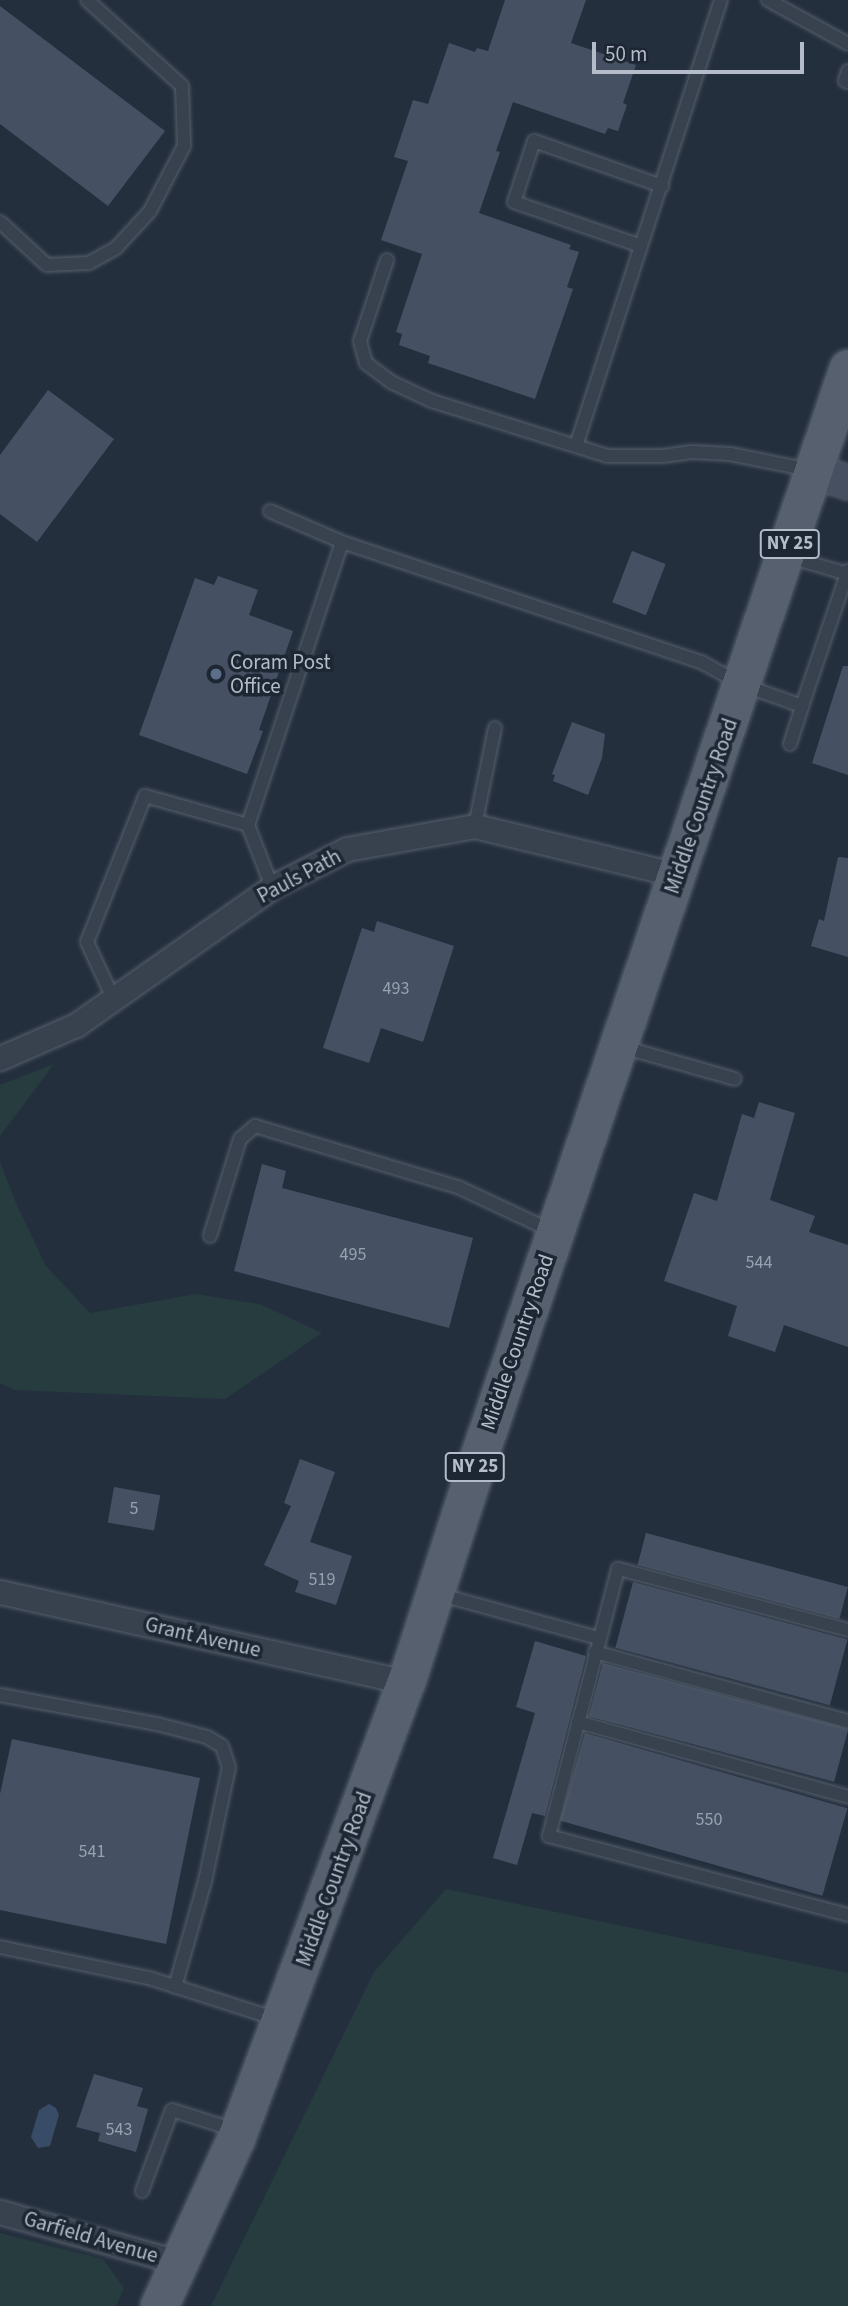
<!DOCTYPE html>
<style>
body{margin:0}
#map{position:relative;width:848px;height:2306px;overflow:hidden;background:#242f3e;font-family:"Source Sans 3",sans-serif}
div>[style]{position:absolute}
[style*='--x']{left:calc(var(--x)*1px);top:calc(var(--y)*1px);width:calc(var(--w)*1px);rotate:calc(var(--a)*1deg)}
.green>*{inset:0;background:#263c3f}
.water>*{inset:0;background:#394c67}
.building>*{inset:0;background:#455162;transform-origin:0 0}
.roads{filter:drop-shadow(0 0 2px #565f6c) drop-shadow(0 0 2px #565f6c)}
.lane>*{height:12px;margin:-6px;padding:0 6px;transform-origin:6px;border-radius:6px;background:#38414e}
.street>*{height:23px;margin:-11.5px;padding:0 11.5px;transform-origin:11.5px;border-radius:11.5px;background:#38414e}
.secondary>*{height:33px;margin:-16.5px;padding:0 16.5px;transform-origin:16.5px;border-radius:16.5px;background:#465061}
.primary>*{height:37px;margin:-18.5px;padding:0 18.5px;transform-origin:18.5px;border-radius:18.5px;background:#56606e}
.dots>*{width:19px;height:19px;translate:-50% -50%;box-sizing:border-box;border:4px solid #1d2633;border-radius:50%}
span{translate:-50% -50%;white-space:nowrap;text-align:center;line-height:1.15;-webkit-text-stroke:7px #1d2633;paint-order:stroke}
.number-label{font-size:18px;color:#98a1af}
.number-label span{-webkit-text-stroke-width:0}
.shield-label span{padding:2px 5px;background:#1d2633;border:2px solid;border-radius:5px;-webkit-text-stroke-width:0}
.shield-label{font-size:19px;color:#b4bcc9;font-weight:700}
.poi-label{font-size:21px;color:#b4bcc9}
.left{translate:0 -50%;text-align:left}
.street-label{font-size:21px;color:#b4bcc9}
.scale{position:absolute;left:592px;top:42px;width:212px;height:32px;box-sizing:border-box;border:4px solid #b4bcc9;border-top:0;padding-left:9px;font-size:21px;line-height:24px;white-space:nowrap;color:#b4bcc9;-webkit-text-stroke:5px #1d2633;paint-order:stroke}
</style>
<div id="map">
<div class="green">
<i style="clip-path:polygon(54px 1064px,0 1136px,0 1085px)"></i>
<i style="clip-path:polygon(0 1162px,16px 1203px,46px 1266px,90px 1313px,196px 1294px,260px 1304px,322px 1333px,225px 1399px,15px 1390px,0 1383px)"></i>
<i style="clip-path:polygon(446px 1889px,848px 1973px,848px 2306px,211px 2306px,374px 1972px)"></i>
<i style="clip-path:polygon(0 2233px,103px 2259px,124px 2288px,116px 2306px,0 2306px)"></i>
</div>
<div class="water">
<i style="clip-path:polygon(49px 2104px,56px 2108px,59px 2115px,50px 2146px,38px 2148px,31px 2137px,39px 2110px)"></i>
</div>
<div class="building">
<i style="clip-path:polygon(505px 0,586px 0,571px 43px,636px 65px,623px 103px,627px 105px,618px 131px,608px 128px,605px 134px,513px 102px,496px 151px,500px 152px,479px 213px,571px 245px,569px 249px,579px 252px,567px 287px,573px 289px,535px 399px,428px 363px,430px 356px,399px 345px,402px 334px,396px 332px,422px 254px,381px 240px,408px 161px,394px 157px,413px 100px,428px 104px,449px 43px,475px 52px,477px 48px,488px 51px)"></i>
<i style="clip-path:polygon(0 6px,165px 131px,108px 206px,0 124px)"></i>
<i style="clip-path:polygon(48px 390px,114px 439px,37px 542px,0 514px,0 455px)"></i>
<i style="left:632px;top:551px;width:36px;height:55px;rotate:21deg"></i>
<i style="clip-path:polygon(218px 576px,258px 590px,249px 615px,293px 631px,259px 730px,263px 731px,247px 774px,139px 735px,195px 578px,214px 585px)"></i>
<i style="clip-path:polygon(843px 666px,848px 666px,848px 775px,812px 763px)"></i>
<i style="clip-path:polygon(572px 722px,605px 734px,602px 758px,588px 795px,553px 781px,555px 775px,552px 774px)"></i>
<i style="clip-path:polygon(838px 857px,848px 858px,848px 957px,811px 946px,819px 919px,824px 921px)"></i>
<i style="clip-path:polygon(377px 921px,454px 946px,423px 1042px,381px 1028px,369px 1063px,323px 1048px,362px 928px,374px 932px)"></i>
<i style="clip-path:polygon(759px 1102px,795px 1113px,770px 1200px,815px 1216px,809px 1232px,848px 1245px,848px 1347px,784px 1325px,775px 1352px,728px 1336px,737px 1306px,664px 1281px,694px 1193px,717px 1201px,742px 1114px,754px 1118px)"></i>
<i style="clip-path:polygon(262px 1164px,286px 1171px,282px 1188px,473px 1238px,449px 1328px,234px 1271px)"></i>
<i style="clip-path:polygon(300px 1459px,335px 1472px,310px 1542px,352px 1556px,336px 1605px,295px 1592px,299px 1581px,264px 1565px,291px 1506px,284px 1503px)"></i>
<i style="left:114px;top:1487px;width:47px;height:36px;rotate:10deg"></i>
<i style="left:646px;top:1533px;width:209px;height:33px;rotate:15deg"></i>
<i style="left:633px;top:1582px;width:222px;height:68px;rotate:15deg"></i>
<i style="clip-path:polygon(535px 1641px,586px 1656px,545px 1816px,532px 1813px,517px 1865px,493px 1858px,535px 1713px,516px 1707px)"></i>
<i style="left:603px;top:1663px;width:254px;height:55px;rotate:15deg"></i>
<i style="left:585px;top:1733px;width:273px;height:91px;rotate:16deg"></i>
<i style="clip-path:polygon(12px 1739px,200px 1778px,166px 1944px,0 1910px,0 1794px)"></i>
<i style="clip-path:polygon(94px 2074px,143px 2088px,137px 2106px,148px 2109px,136px 2152px,98px 2141px,100px 2133px,76px 2127px)"></i>
</div>
<div class="roads">
<div class="lane">
<i style="--x:768;--y:0;--w:91;--a:28.8"></i>
<i style="--x:848;--y:71;--w:10;--a:107"></i>
<i style="--x:845;--y:81;--w:3;--a:18"></i>
<i style="--x:0;--y:222;--w:64;--a:42.5"></i>
<i style="--x:47;--y:265;--w:42;--a:-2.7"></i>
<i style="--x:89;--y:263;--w:31;--a:-29"></i>
<i style="--x:116;--y:248;--w:50;--a:-47.4"></i>
<i style="--x:150;--y:211;--w:73;--a:-62.4"></i>
<i style="--x:184;--y:146;--w:60;--a:-91.9"></i>
<i style="--x:182;--y:86;--w:128;--a:-137.8"></i>
<i style="--x:641;--y:246;--w:134;--a:-160.9"></i>
<i style="--x:514;--y:202;--w:64;--a:-71.8"></i>
<i style="--x:534;--y:141;--w:136;--a:19.4"></i>
<i style="--x:387;--y:260;--w:85;--a:108.4"></i>
<i style="--x:360;--y:341;--w:23;--a:75"></i>
<i style="--x:366;--y:363;--w:31;--a:37"></i>
<i style="--x:391;--y:382;--w:45;--a:24.9"></i>
<i style="--x:432;--y:401;--w:183;--a:17.4"></i>
<i style="--x:607;--y:456;--w:56;--a:0"></i>
<i style="--x:663;--y:456;--w:29;--a:-8"></i>
<i style="--x:692;--y:452;--w:38;--a:3"></i>
<i style="--x:730;--y:454;--w:82;--a:11.3"></i>
<i style="--x:576;--y:446;--w:469;--a:-72"></i>
<i style="--x:270;--y:511;--w:78;--a:23.3"></i>
<i style="--x:342;--y:542;--w:381;--a:18.5"></i>
<i style="--x:703;--y:663;--w:46;--a:28.8"></i>
<i style="--x:743;--y:685;--w:63;--a:19.6"></i>
<i style="--x:802;--y:706;--w:143;--a:-71.2"></i>
<i style="--x:786;--y:556;--w:61;--a:16.1"></i>
<i style="--x:790;--y:744;--w:40;--a:-72"></i>
<i style="--x:475;--y:826;--w:100;--a:-78.5"></i>
<i style="--x:272;--y:887;--w:66;--a:-111.2"></i>
<i style="--x:248;--y:825;--w:298;--a:-71.6"></i>
<i style="--x:113;--y:998;--w:62;--a:-114.9"></i>
<i style="--x:87;--y:942;--w:157;--a:-68.3"></i>
<i style="--x:145;--y:796;--w:107;--a:15.7"></i>
<i style="--x:623;--y:1047;--w:116;--a:15.9"></i>
<i style="--x:210;--y:1236;--w:102;--a:-72.8"></i>
<i style="--x:240;--y:1139;--w:20;--a:-41"></i>
<i style="--x:255;--y:1126;--w:214;--a:16.8"></i>
<i style="--x:460;--y:1188;--w:102;--a:25.1"></i>
<i style="--x:438;--y:1594;--w:166;--a:15.4"></i>
<i style="--x:848;--y:1630;--w:238;--a:-165.1"></i>
<i style="--x:618;--y:1569;--w:276;--a:104.5"></i>
<i style="--x:549;--y:1836;--w:309;--a:14.8"></i>
<i style="--x:595;--y:1652;--w:262;--a:15.3"></i>
<i style="--x:0;--y:1695;--w:160;--a:10.5"></i>
<i style="--x:157;--y:1724;--w:52;--a:14.6"></i>
<i style="--x:207;--y:1737;--w:17;--a:31"></i>
<i style="--x:222;--y:1746;--w:22;--a:72"></i>
<i style="--x:229;--y:1767;--w:116;--a:101.9"></i>
<i style="--x:205;--y:1881;--w:110;--a:105.8"></i>
<i style="--x:578;--y:1722;--w:280;--a:15.5"></i>
<i style="--x:0;--y:1947;--w:152;--a:11.8"></i>
<i style="--x:149;--y:1978;--w:134;--a:17.8"></i>
<i style="--x:142;--y:2191;--w:86;--a:-69.7"></i>
<i style="--x:172;--y:2110;--w:66;--a:17.6"></i>
</div>
<div class="street">
<i style="--x:0;--y:1058;--w:83;--a:-23.5"></i>
<i style="--x:76;--y:1025;--w:240;--a:-35.1"></i>
<i style="--x:272;--y:887;--w:84;--a:-26.9"></i>
<i style="--x:347;--y:849;--w:130;--a:-10.2"></i>
<i style="--x:475;--y:826;--w:209;--a:13.6"></i>
<i style="--x:0;--y:1592;--w:416;--a:12.5"></i>
<i style="--x:0;--y:2212;--w:189;--a:15.7"></i>
</div>
<div class="secondary">
<i style="--x:814;--y:471;--w:36;--a:18"></i>
</div>
<div class="primary">
<i style="--x:159;--y:2306;--w:185;--a:-65.4"></i>
<i style="--x:236;--y:2138;--w:487;--a:-69.6"></i>
<i style="--x:406;--y:1682;--w:231;--a:-72.1"></i>
<i style="--x:477;--y:1462;--w:1155;--a:-71.27"></i>
</div>
</div>
<div class="dots">
<i style="left:216px;top:674px;background:#5c6f8a"></i>
</div>
<div class="number-label">
<span style="left:396px;top:989px">493</span>
<span style="left:353px;top:1255px">495</span>
<span style="left:759px;top:1263px">544</span>
<span style="left:134px;top:1509px">5</span>
<span style="left:322px;top:1580px">519</span>
<span style="left:709px;top:1820px">550</span>
<span style="left:92px;top:1852px">541</span>
<span style="left:119px;top:2130px">543</span>
</div>
<div class="shield-label">
<span style="left:790px;top:544px">NY 25</span>
<span style="left:475px;top:1467px">NY 25</span>
</div>
<div class="poi-label">
<span class="left" style="left:230px;top:674px">Coram Post<br>Office</span>
</div>
<div class="street-label">
<span style="left:701px;top:806px;rotate:-71deg">Middle Country Road</span>
<span style="left:299px;top:876px;rotate:-28deg">Pauls Path</span>
<span style="left:517px;top:1342px;rotate:-71deg">Middle Country Road</span>
<span style="left:203px;top:1637px;rotate:13deg">Grant Avenue</span>
<span style="left:334px;top:1879px;rotate:-70deg">Middle Country Road</span>
<span style="left:91px;top:2237px;rotate:16deg">Garfield Avenue</span>
</div>
<div class="scale">50 m</div>
</div>
